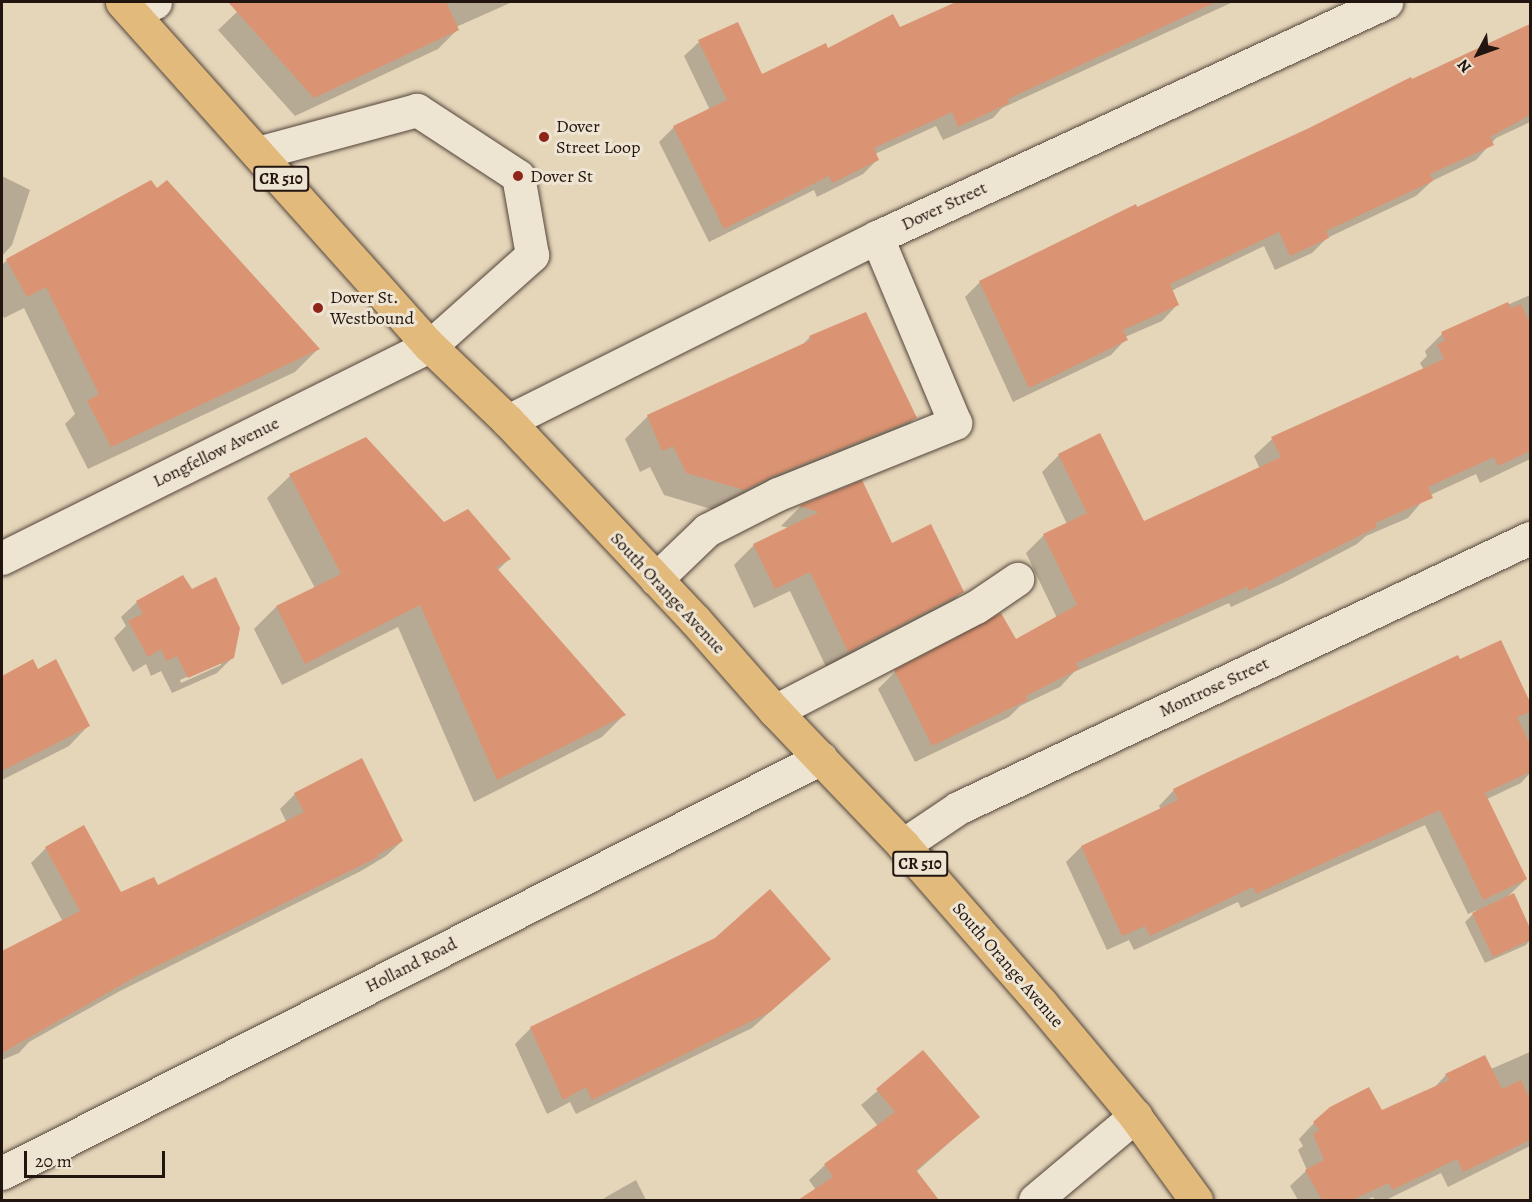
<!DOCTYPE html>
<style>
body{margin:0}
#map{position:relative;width:1532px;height:1202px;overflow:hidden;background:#e5d5b9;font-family:Alegreya,serif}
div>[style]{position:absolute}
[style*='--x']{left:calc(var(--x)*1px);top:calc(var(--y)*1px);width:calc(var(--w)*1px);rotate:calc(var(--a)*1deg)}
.shadow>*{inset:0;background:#0003}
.building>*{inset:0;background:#db9473}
.roads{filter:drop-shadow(0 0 2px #53453a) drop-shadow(0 0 2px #53453a)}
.minor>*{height:33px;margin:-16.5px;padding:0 16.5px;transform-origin:16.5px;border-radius:16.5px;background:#eee4d2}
.major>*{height:33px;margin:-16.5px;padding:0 16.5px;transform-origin:16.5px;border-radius:16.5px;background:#e2ba7c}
.dots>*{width:16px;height:16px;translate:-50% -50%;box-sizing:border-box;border:3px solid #eee4d2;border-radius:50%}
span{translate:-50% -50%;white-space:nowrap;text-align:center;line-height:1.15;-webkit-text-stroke:6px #eee4d2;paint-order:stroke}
.shield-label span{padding:2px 4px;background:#eee4d2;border:2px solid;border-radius:4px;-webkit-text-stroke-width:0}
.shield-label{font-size:16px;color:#22150f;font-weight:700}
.poi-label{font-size:18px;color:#22150f}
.left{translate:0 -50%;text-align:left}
.street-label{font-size:18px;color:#22150f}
.frame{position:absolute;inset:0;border:3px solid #22150f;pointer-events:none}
.north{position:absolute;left:1448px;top:24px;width:60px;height:60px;-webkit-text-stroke:4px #eee4d2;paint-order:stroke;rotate:229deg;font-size:16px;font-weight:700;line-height:24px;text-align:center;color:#22150f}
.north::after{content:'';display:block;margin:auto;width:21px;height:27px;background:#22150f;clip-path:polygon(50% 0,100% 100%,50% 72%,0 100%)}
.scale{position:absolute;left:24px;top:1151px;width:141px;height:27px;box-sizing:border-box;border:3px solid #22150f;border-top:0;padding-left:8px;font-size:18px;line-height:21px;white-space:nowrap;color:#22150f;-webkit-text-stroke:4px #eee4d2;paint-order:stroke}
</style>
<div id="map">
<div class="shadow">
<i style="clip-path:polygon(259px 2px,512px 2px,456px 27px,457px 30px,438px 49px,295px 116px,218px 30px,237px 12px)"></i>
<i style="clip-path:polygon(960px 2px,1233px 2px,1002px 108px,993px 118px,943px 140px,936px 126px,875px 154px,878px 159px,863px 174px,817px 197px,814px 190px,709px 242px,659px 142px,674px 127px,710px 110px,684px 56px,699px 42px,761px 76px,827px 50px,899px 29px)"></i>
<i style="clip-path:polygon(1530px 26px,1530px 122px,1496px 138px,1476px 160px,1432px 181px,1416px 196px,1327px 238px,1312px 253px,1275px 270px,1264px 246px,1171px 291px,1177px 305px,1162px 321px,1125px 337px,1126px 339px,1111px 355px,1013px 402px,965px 297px,980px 282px,1307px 130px,1410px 79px,1411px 81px)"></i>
<i style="clip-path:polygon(2px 176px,30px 190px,12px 245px,2px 256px)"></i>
<i style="clip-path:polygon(7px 260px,318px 349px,295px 372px,88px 469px,65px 424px,75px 414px,24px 308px,4px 318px,2px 314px,2px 265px)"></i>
<i style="clip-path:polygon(1530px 295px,1530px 459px,1480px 483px,1476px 474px,1426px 497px,1408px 518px,1366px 536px,1357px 544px,1283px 583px,1231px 607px,1229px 603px,1074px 672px,1060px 687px,1020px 706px,1009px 717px,915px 762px,878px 689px,895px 672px,1015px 641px,1057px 618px,1026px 553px,1044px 535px,1067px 524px,1042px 472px,1059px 455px,1143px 523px,1260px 469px,1254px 456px,1272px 439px,1424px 370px,1420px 363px,1427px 356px,1425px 351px,1442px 334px)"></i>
<i style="clip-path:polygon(810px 337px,915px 418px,892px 440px,721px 512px,664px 495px,650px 467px,640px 472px,625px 439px,648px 416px,800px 347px)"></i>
<i style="clip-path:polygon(366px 439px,443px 524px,509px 559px,497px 571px,624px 715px,602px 737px,474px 802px,398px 627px,282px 685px,254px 629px,276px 607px,315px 588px,267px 498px,290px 476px)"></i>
<i style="clip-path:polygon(862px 482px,891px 545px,962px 592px,942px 612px,828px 671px,790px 591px,754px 608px,734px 565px,754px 545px,789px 528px,781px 526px,800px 507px)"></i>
<i style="clip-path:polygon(evenodd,183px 577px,233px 657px,217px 673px,172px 693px,161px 671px,151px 676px,146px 664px,133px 672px,114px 638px,126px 626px,121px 617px,137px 602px,183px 577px,221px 662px,221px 665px,181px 683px,180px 680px,221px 662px)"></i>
<i style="clip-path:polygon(1500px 642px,1530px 705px,1530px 773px,1521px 783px,1487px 799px,1526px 879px,1505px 899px,1513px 895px,1530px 932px,1530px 940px,1526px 945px,1485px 963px,1465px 922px,1477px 910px,1468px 914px,1425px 825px,1241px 908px,1238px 902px,1134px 950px,1129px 940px,1107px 950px,1066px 862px,1081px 847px,1161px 810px,1159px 806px,1174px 790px)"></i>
<i style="clip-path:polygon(33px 661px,38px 671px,88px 726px,69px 746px,2px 780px,2px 677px)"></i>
<i style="clip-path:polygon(295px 794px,402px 841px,386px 856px,361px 871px,120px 991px,29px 1042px,19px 1053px,2px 1060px,2px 954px,63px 922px,31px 863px,46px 848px,121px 894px,158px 886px,287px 823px,280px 809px)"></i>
<i style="clip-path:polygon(829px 959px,752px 1028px,576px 1114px,570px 1102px,547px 1114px,515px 1044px,531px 1028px)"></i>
<i style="clip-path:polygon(923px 1052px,978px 1117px,916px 1172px,927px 1187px,914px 1200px,800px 1200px,816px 1190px,809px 1180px,825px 1165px,878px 1126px,861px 1105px)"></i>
<i style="clip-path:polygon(1530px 1052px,1530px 1146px,1448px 1187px,1441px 1173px,1386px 1200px,1375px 1200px,1373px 1197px,1366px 1200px,1298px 1200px,1290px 1186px,1307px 1170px,1298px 1150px,1303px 1146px,1299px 1139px,1314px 1123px,1382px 1112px,1432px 1090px,1446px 1075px,1491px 1069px)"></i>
<i style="clip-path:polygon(636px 1180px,646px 1200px,602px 1200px,606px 1197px)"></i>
</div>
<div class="building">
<i style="clip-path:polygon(228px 2px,446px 2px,459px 30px,314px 98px)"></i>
<i style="clip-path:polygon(956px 2px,1216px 2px,1008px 99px,1009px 103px,958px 127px,952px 112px,874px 148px,879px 160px,832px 183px,829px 176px,724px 229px,673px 126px,727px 100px,698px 40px,738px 22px,762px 74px,826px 43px,828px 48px,893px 14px,900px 27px)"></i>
<i style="clip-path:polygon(1530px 24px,1530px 115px,1490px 137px,1494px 145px,1430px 174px,1433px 181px,1326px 231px,1329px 238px,1290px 256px,1279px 232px,1170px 284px,1179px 305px,1123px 330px,1128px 340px,1029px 388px,979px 281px,1136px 204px,1137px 207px,1307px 129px,1411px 77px,1412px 79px)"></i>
<i style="clip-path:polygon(151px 180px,157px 188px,167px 180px,320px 349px,111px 447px,87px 401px,99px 394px,46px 287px,27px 297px,6px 259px)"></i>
<i style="clip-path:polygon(1508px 302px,1511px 308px,1521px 304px,1530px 324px,1530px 451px,1498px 466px,1494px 457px,1428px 487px,1433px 498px,1375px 523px,1377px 527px,1249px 591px,1247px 587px,1076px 663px,1079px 669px,1026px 696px,1028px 700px,932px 746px,894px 670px,1001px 613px,1016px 639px,1077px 605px,1043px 534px,1087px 513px,1058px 454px,1100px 433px,1144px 521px,1281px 457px,1271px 437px,1444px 359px,1437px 344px,1445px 341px,1441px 332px)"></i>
<i style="clip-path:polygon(866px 312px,917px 418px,771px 477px,744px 490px,686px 473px,673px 446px,662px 451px,647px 415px,811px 340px,809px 336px)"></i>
<i style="clip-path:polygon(366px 437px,444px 522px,468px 509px,511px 559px,496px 567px,626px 715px,497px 780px,420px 605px,305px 664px,276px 606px,341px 574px,289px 474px)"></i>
<i style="clip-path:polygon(862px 480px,892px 543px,931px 524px,964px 592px,848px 652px,810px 572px,775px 589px,753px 544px,819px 512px,799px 506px)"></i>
<i style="clip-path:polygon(183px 575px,192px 589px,216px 577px,240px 628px,234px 658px,188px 678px,177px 656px,166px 661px,161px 649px,148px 657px,128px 621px,143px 614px,136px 601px)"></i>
<i style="clip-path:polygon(1501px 640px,1530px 702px,1530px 712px,1517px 717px,1530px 744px,1530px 772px,1485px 793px,1527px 879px,1483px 900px,1440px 810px,1256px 894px,1253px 887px,1150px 936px,1145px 926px,1122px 936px,1081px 846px,1178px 800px,1173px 789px,1210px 771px,1458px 655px,1460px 659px)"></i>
<i style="clip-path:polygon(33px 659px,38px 669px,56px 659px,90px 726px,2px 771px,2px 676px)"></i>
<i style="clip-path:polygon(362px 758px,403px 841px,377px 855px,378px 857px,137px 976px,2px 1053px,2px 951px,80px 911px,45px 847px,84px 825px,121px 892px,154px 877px,158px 885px,304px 812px,294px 793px)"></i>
<i style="clip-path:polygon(770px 889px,831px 959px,770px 1012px,592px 1100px,586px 1087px,563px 1100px,530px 1027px,715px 938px)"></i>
<i style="clip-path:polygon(1514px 893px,1530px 928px,1530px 940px,1493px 957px,1472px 913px)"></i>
<i style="clip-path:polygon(923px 1050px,980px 1117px,916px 1170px,939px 1200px,798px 1200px,833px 1177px,824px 1164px,895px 1112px,876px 1089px)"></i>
<i style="clip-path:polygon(1485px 1055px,1502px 1089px,1521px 1080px,1530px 1100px,1530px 1140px,1463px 1172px,1457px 1159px,1392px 1190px,1389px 1183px,1352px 1200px,1322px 1200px,1305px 1170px,1324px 1160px,1313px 1134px,1319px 1130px,1313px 1122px,1330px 1107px,1369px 1087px,1382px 1110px,1449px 1080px,1445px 1074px)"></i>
</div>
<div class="roads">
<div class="minor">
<i style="--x:132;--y:12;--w:25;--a:-23"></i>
<i style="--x:508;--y:421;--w:412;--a:-26.5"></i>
<i style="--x:877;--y:237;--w:561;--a:-24.78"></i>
<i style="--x:2;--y:558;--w:478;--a:-26.4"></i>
<i style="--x:430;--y:346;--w:137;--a:-41.7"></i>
<i style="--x:532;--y:255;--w:80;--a:-100"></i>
<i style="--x:518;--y:176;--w:121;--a:-146.8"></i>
<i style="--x:417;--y:110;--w:165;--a:164.9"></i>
<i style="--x:656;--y:579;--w:71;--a:-43.9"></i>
<i style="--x:707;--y:530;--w:80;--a:-26.9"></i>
<i style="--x:778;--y:494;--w:191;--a:-21.9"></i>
<i style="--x:955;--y:423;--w:202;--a:-112.8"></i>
<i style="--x:775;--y:711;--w:226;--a:-27.4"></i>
<i style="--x:976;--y:607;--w:50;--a:-34.3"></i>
<i style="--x:903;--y:845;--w:66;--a:-33.9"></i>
<i style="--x:958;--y:808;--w:633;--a:-25.27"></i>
<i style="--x:2;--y:1173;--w:918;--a:-26.87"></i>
<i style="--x:1035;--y:1200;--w:131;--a:-40"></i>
</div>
<div class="major">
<i style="--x:122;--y:2;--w:462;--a:48.2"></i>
<i style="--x:430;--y:346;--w:108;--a:43.9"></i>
<i style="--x:508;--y:421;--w:273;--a:46.8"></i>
<i style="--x:695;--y:620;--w:121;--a:48.7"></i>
<i style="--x:775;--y:711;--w:185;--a:46.3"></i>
<i style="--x:903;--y:845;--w:210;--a:48.9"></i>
<i style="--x:1041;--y:1003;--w:147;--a:50.2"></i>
<i style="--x:1135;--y:1116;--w:104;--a:54"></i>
</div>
</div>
<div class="dots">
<i style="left:544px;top:137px;background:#8f2418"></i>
<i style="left:518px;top:176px;background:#8f2418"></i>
<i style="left:318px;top:308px;background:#8f2418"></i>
</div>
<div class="shield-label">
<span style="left:281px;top:179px">CR 510</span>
<span style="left:920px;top:864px">CR 510</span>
</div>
<div class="poi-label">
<span class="left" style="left:556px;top:137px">Dover<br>Street Loop</span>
<span class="left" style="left:530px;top:176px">Dover St</span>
<span class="left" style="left:330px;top:308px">Dover St.<br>Westbound</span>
</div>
<div class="street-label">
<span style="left:944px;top:206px;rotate:-25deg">Dover Street</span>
<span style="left:216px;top:452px;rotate:-26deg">Longfellow Avenue</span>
<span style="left:668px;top:593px;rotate:47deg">South Orange Avenue</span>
<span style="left:1214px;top:687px;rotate:-25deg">Montrose Street</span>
<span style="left:411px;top:965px;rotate:-27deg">Holland Road</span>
<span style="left:1008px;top:965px;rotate:49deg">South Orange Avenue</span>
</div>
<div class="frame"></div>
<div class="north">N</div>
<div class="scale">20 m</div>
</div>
